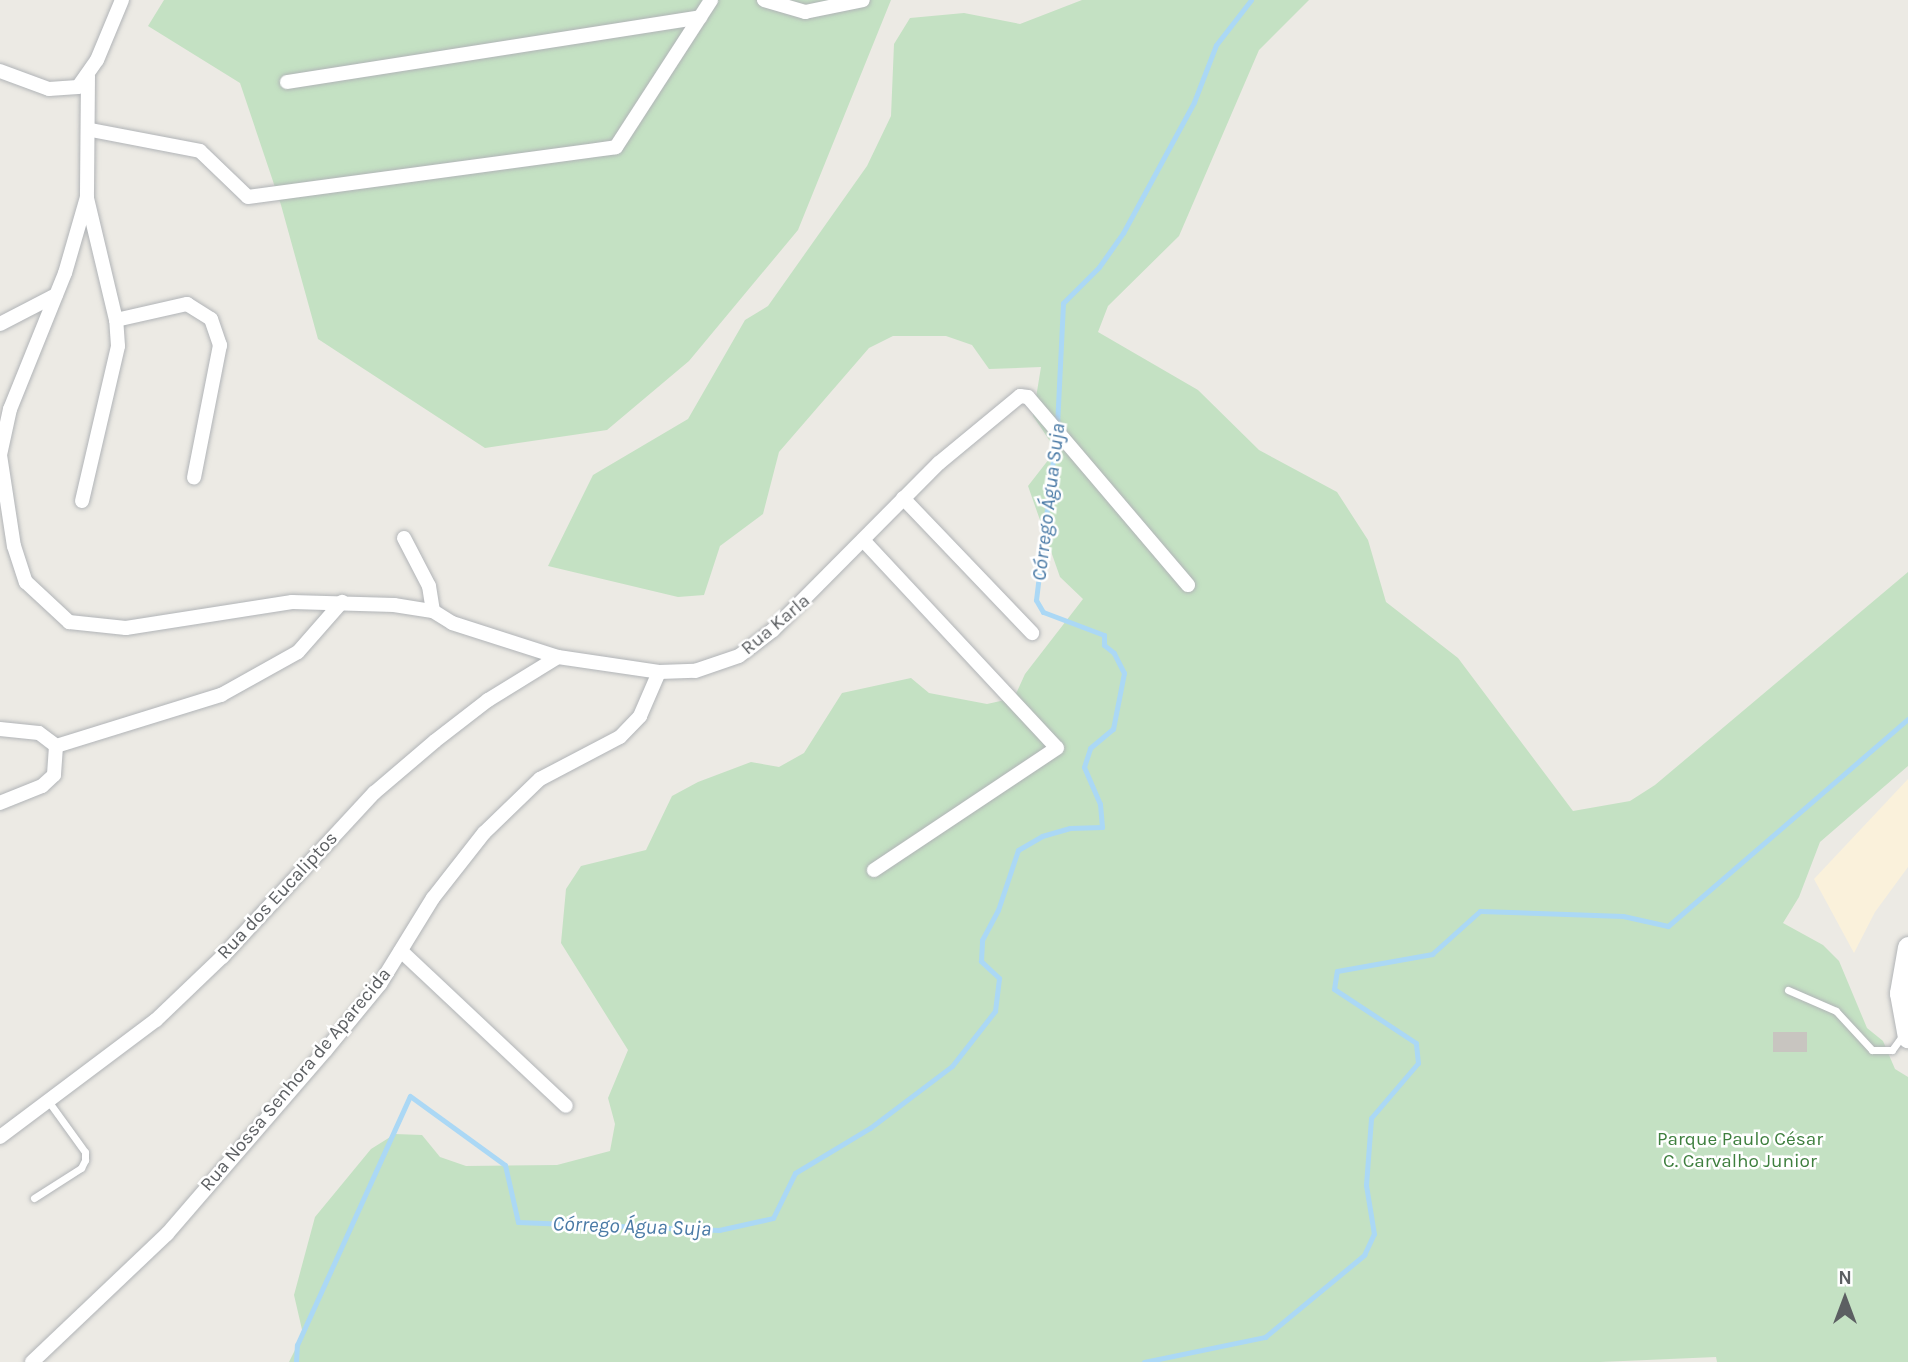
<!DOCTYPE html>
<meta charset="utf-8">
<style>
body{margin:0}
#map{position:relative;width:1908px;height:1362px;overflow:hidden;background:#eceae4;font-family:Karla,sans-serif}
div>[style]{position:absolute}
[style*='--x']{left:calc(var(--x)*1px);top:calc(var(--y)*1px);width:calc(var(--w)*1px);rotate:calc(var(--a)*1deg)}
.commercial>*{inset:0;background:#faf1db}
.green>*{inset:0;background:#c4e1c3}
.stream>*{height:5px;margin:-2.5px;padding:0 2.5px;transform-origin:2.5px;border-radius:2.5px;background:#abd8f5}
.building>*{inset:0;background:#c8c5c0;transform-origin:0 0}
.roads{filter:drop-shadow(0 0 2px #b1b4b7) drop-shadow(0 0 2px #b1b4b7)}
.service>*{height:7px;margin:-3.5px;padding:0 3.5px;transform-origin:3.5px;border-radius:3.5px;background:#fff}
.minor>*{height:14px;margin:-7px;padding:0 7px;transform-origin:7px;border-radius:7px;background:#fff}
.secondary>*{height:21px;margin:-10.5px;padding:0 10.5px;transform-origin:10.5px;border-radius:10.5px;background:#fff}
span{translate:-50% -50%;white-space:nowrap;text-align:center;line-height:1.15;-webkit-text-stroke:5px #fff;paint-order:stroke}
.street-label{font-size:19px;color:#5c5f62}
.park-label{font-size:19px;color:#3e7f3e}
.water-label{font-size:21px;color:#4a7aa6;font-style:italic}
.north{position:absolute;left:1810px;top:1264px;width:70px;height:70px;-webkit-text-stroke:5px #fff;paint-order:stroke;rotate:0deg;font-size:19px;font-weight:700;line-height:28px;text-align:center;color:#5c5f62}
.north::after{content:'';display:block;margin:auto;width:24px;height:32px;background:#5c5f62;clip-path:polygon(50% 0,100% 100%,50% 72%,0 100%)}
</style>
<div id="map">
<div class="commercial">
<i style="clip-path:polygon(1908px 779px,1908px 867px,1875px 912px,1854px 953px,1814px 879px)"></i>
</div>
<div class="green">
<i style="clip-path:polygon(164px 0,891px 0,798px 230px,689px 361px,607px 430px,485px 448px,318px 339px,281px 205px,240px 83px,148px 26px)"></i>
<i style="clip-path:polygon(1082px 0,1309px 0,1259px 50px,1179px 236px,1108px 306px,1098px 332px,1198px 390px,1259px 450px,1337px 492px,1368px 540px,1386px 602px,1458px 658px,1573px 811px,1630px 801px,1655px 785px,1908px 572px,1908px 766px,1820px 842px,1799px 897px,1783px 923px,1823px 945px,1839px 961px,1867px 1028px,1883px 1041px,1895px 1069px,1908px 1077px,1908px 1362px,1717px 1362px,1716px 1357px,1600px 1362px,289px 1362px,303px 1334px,294px 1295px,315px 1217px,371px 1149px,395px 1134px,422px 1135px,440px 1157px,466px 1166px,557px 1165px,610px 1151px,615px 1124px,608px 1098px,628px 1050px,561px 943px,566px 889px,581px 866px,646px 850px,672px 796px,698px 782px,751px 762px,779px 767px,804px 753px,842px 693px,911px 678px,929px 693px,987px 704px,1014px 698px,1025px 674px,1083px 599px,1060px 577px,1028px 486px,1056px 450px,1033px 416px,1041px 367px,989px 369px,972px 345px,946px 336px,893px 336px,869px 348px,779px 452px,763px 514px,720px 546px,704px 595px,678px 597px,548px 566px,593px 475px,688px 419px,745px 320px,768px 306px,867px 166px,891px 116px,894px 44px,910px 18px,964px 13px,1020px 24px)"></i>
</div>
<div class="stream">
<i style="--x:1057;--y:426;--w:123;--a:-87.2"></i>
<i style="--x:1063;--y:303;--w:51;--a:-45"></i>
<i style="--x:1099;--y:267;--w:42;--a:-54.8"></i>
<i style="--x:1123;--y:233;--w:149;--a:-61.5"></i>
<i style="--x:1194;--y:102;--w:61;--a:-68.9"></i>
<i style="--x:1216;--y:45;--w:57;--a:-52.1"></i>
<i style="--x:296;--y:1362;--w:17;--a:-87"></i>
<i style="--x:297;--y:1345;--w:273;--a:-65.6"></i>
<i style="--x:410;--y:1096;--w:117;--a:36"></i>
<i style="--x:505;--y:1165;--w:58;--a:77.2"></i>
<i style="--x:518;--y:1222;--w:201;--a:2.3"></i>
<i style="--x:719;--y:1230;--w:55;--a:-12.5"></i>
<i style="--x:773;--y:1218;--w:50;--a:-63.9"></i>
<i style="--x:795;--y:1173;--w:87;--a:-31"></i>
<i style="--x:870;--y:1128;--w:103;--a:-37.1"></i>
<i style="--x:952;--y:1066;--w:70;--a:-52"></i>
<i style="--x:995;--y:1011;--w:33;--a:-83"></i>
<i style="--x:999;--y:978;--w:25;--a:-137"></i>
<i style="--x:981;--y:961;--w:21;--a:-87"></i>
<i style="--x:982;--y:940;--w:34;--a:-62"></i>
<i style="--x:998;--y:910;--w:63;--a:-71.6"></i>
<i style="--x:1018;--y:850;--w:28;--a:-30"></i>
<i style="--x:1042;--y:836;--w:29;--a:-16"></i>
<i style="--x:1070;--y:828;--w:32;--a:-2"></i>
<i style="--x:1102;--y:827;--w:23;--a:-95"></i>
<i style="--x:1100;--y:804;--w:40;--a:-113.4"></i>
<i style="--x:1084;--y:767;--w:20;--a:-72"></i>
<i style="--x:1090;--y:748;--w:30;--a:-40"></i>
<i style="--x:1113;--y:729;--w:57;--a:-78.9"></i>
<i style="--x:1124;--y:673;--w:22;--a:-117"></i>
<i style="--x:1114;--y:653;--w:13;--a:-141"></i>
<i style="--x:1104;--y:645;--w:10;--a:-90"></i>
<i style="--x:1104;--y:635;--w:65;--a:-159.3"></i>
<i style="--x:1043;--y:612;--w:14;--a:-120"></i>
<i style="--x:1036;--y:600;--w:166;--a:-83.1"></i>
<i style="--x:1144;--y:1362;--w:124;--a:-11.7"></i>
<i style="--x:1265;--y:1337;--w:129;--a:-39.6"></i>
<i style="--x:1364;--y:1255;--w:23;--a:-65"></i>
<i style="--x:1374;--y:1234;--w:50;--a:-99.3"></i>
<i style="--x:1366;--y:1185;--w:67;--a:-85.7"></i>
<i style="--x:1371;--y:1118;--w:72;--a:-49.5"></i>
<i style="--x:1418;--y:1063;--w:20;--a:-96"></i>
<i style="--x:1416;--y:1043;--w:98;--a:-146.6"></i>
<i style="--x:1334;--y:989;--w:18;--a:-81"></i>
<i style="--x:1337;--y:971;--w:97;--a:-10.1"></i>
<i style="--x:1432;--y:954;--w:64;--a:-41.9"></i>
<i style="--x:1480;--y:911;--w:143;--a:2"></i>
<i style="--x:1623;--y:916;--w:46;--a:12.5"></i>
<i style="--x:1668;--y:926;--w:317;--a:-40.8"></i>
</div>
<div class="building">
<i style="left:1773px;top:1032px;width:34px;height:20px"></i>
</div>
<div class="roads">
<div class="service">
<i style="--x:1788;--y:990;--w:52;--a:23.6"></i>
<i style="--x:1836;--y:1011;--w:53;--a:47.3"></i>
<i style="--x:1872;--y:1050;--w:20;--a:0"></i>
<i style="--x:1892;--y:1050;--w:19;--a:-54"></i>
<i style="--x:34;--y:1198;--w:56;--a:-32.6"></i>
<i style="--x:81;--y:1168;--w:9;--a:-63"></i>
<i style="--x:85;--y:1160;--w:8;--a:-90"></i>
<i style="--x:85;--y:1152;--w:62;--a:-125.8"></i>
</div>
<div class="minor">
<i style="--x:764;--y:0;--w:43;--a:16.3"></i>
<i style="--x:805;--y:12;--w:59;--a:-11.7"></i>
<i style="--x:0;--y:71;--w:52;--a:20.2"></i>
<i style="--x:49;--y:89;--w:29;--a:-4"></i>
<i style="--x:78;--y:87;--w:33;--a:-55"></i>
<i style="--x:97;--y:60;--w:65;--a:-67.4"></i>
<i style="--x:88;--y:76;--w:121;--a:90.5"></i>
<i style="--x:87;--y:197;--w:79;--a:106.1"></i>
<i style="--x:65;--y:273;--w:147;--a:112"></i>
<i style="--x:10;--y:409;--w:47;--a:102.3"></i>
<i style="--x:0;--y:455;--w:92;--a:81.3"></i>
<i style="--x:14;--y:546;--w:38;--a:72"></i>
<i style="--x:26;--y:582;--w:59;--a:42.9"></i>
<i style="--x:69;--y:622;--w:57;--a:6"></i>
<i style="--x:126;--y:628;--w:168;--a:-8.9"></i>
<i style="--x:292;--y:602;--w:102;--a:1.7"></i>
<i style="--x:394;--y:605;--w:39;--a:9"></i>
<i style="--x:433;--y:611;--w:22;--a:32"></i>
<i style="--x:452;--y:623;--w:111;--a:17.8"></i>
<i style="--x:558;--y:657;--w:102;--a:8.4"></i>
<i style="--x:659;--y:672;--w:36;--a:-2"></i>
<i style="--x:695;--y:671;--w:46;--a:-18.8"></i>
<i style="--x:739;--y:656;--w:43;--a:-37.4"></i>
<i style="--x:773;--y:630;--w:235;--a:-45.2"></i>
<i style="--x:939;--y:463;--w:105;--a:-39.6"></i>
<i style="--x:1020;--y:396;--w:8;--a:7"></i>
<i style="--x:1028;--y:397;--w:247;--a:49.6"></i>
<i style="--x:287;--y:82;--w:418;--a:-8.9"></i>
<i style="--x:91;--y:130;--w:111;--a:10.9"></i>
<i style="--x:200;--y:151;--w:66;--a:43.8"></i>
<i style="--x:248;--y:197;--w:371;--a:-7.7"></i>
<i style="--x:616;--y:147;--w:175;--a:-57.1"></i>
<i style="--x:116;--y:320;--w:73;--a:-12.7"></i>
<i style="--x:187;--y:304;--w:28;--a:32"></i>
<i style="--x:211;--y:319;--w:28;--a:71"></i>
<i style="--x:220;--y:345;--w:135;--a:101.1"></i>
<i style="--x:0;--y:324;--w:63;--a:-27.4"></i>
<i style="--x:903;--y:498;--w:187;--a:46.3"></i>
<i style="--x:82;--y:501;--w:159;--a:-76.9"></i>
<i style="--x:118;--y:346;--w:26;--a:-94"></i>
<i style="--x:116;--y:320;--w:125;--a:-103.4"></i>
<i style="--x:404;--y:538;--w:54;--a:62.5"></i>
<i style="--x:429;--y:586;--w:25;--a:81"></i>
<i style="--x:863;--y:540;--w:284;--a:47"></i>
<i style="--x:1057;--y:748;--w:220;--a:146.3"></i>
<i style="--x:0;--y:729;--w:39;--a:6"></i>
<i style="--x:39;--y:733;--w:21;--a:37"></i>
<i style="--x:56;--y:746;--w:29;--a:94"></i>
<i style="--x:54;--y:775;--w:16;--a:137"></i>
<i style="--x:42;--y:786;--w:45;--a:158"></i>
<i style="--x:56;--y:746;--w:173;--a:-17.2"></i>
<i style="--x:221;--y:695;--w:88;--a:-29.2"></i>
<i style="--x:298;--y:652;--w:67;--a:-48.7"></i>
<i style="--x:401;--y:951;--w:226;--a:43.2"></i>
<i style="--x:0;--y:1137;--w:195;--a:-36.9"></i>
<i style="--x:156;--y:1020;--w:91;--a:-43.7"></i>
<i style="--x:222;--y:957;--w:224;--a:-47.2"></i>
<i style="--x:374;--y:793;--w:80;--a:-40.4"></i>
<i style="--x:435;--y:741;--w:67;--a:-37.7"></i>
<i style="--x:488;--y:700;--w:82;--a:-31.6"></i>
<i style="--x:32;--y:1362;--w:186;--a:-43.5"></i>
<i style="--x:167;--y:1234;--w:242;--a:-49.2"></i>
<i style="--x:325;--y:1051;--w:87;--a:-50.6"></i>
<i style="--x:380;--y:984;--w:101;--a:-58.4"></i>
<i style="--x:433;--y:898;--w:83;--a:-51.9"></i>
<i style="--x:484;--y:833;--w:78;--a:-44"></i>
<i style="--x:540;--y:779;--w:90;--a:-27.7"></i>
<i style="--x:620;--y:737;--w:29;--a:-46"></i>
<i style="--x:640;--y:716;--w:48;--a:-66.6"></i>
</div>
<div class="secondary">
<i style="--x:1908;--y:947;--w:47;--a:99.9"></i>
<i style="--x:1900;--y:993;--w:45;--a:79.7"></i>
</div>
</div>
<div class="street-label">
<span style="left:776px;top:625px;rotate:-40deg">Rua Karla</span>
<span style="left:278px;top:896px;rotate:-47deg">Rua dos Eucaliptos</span>
<span style="left:296px;top:1080px;rotate:-50deg">Rua Nossa Senhora de Aparecida</span>
</div>
<div class="park-label">
<span style="left:1740px;top:1151px">Parque Paulo César<br>C. Carvalho Junior</span>
</div>
<div class="water-label">
<span style="left:1048px;top:502px;rotate:-83deg">Córrego Água Suja</span>
<span style="left:632px;top:1226px;rotate:2deg">Córrego Água Suja</span>
</div>
<div class="north">N</div>
</div>
